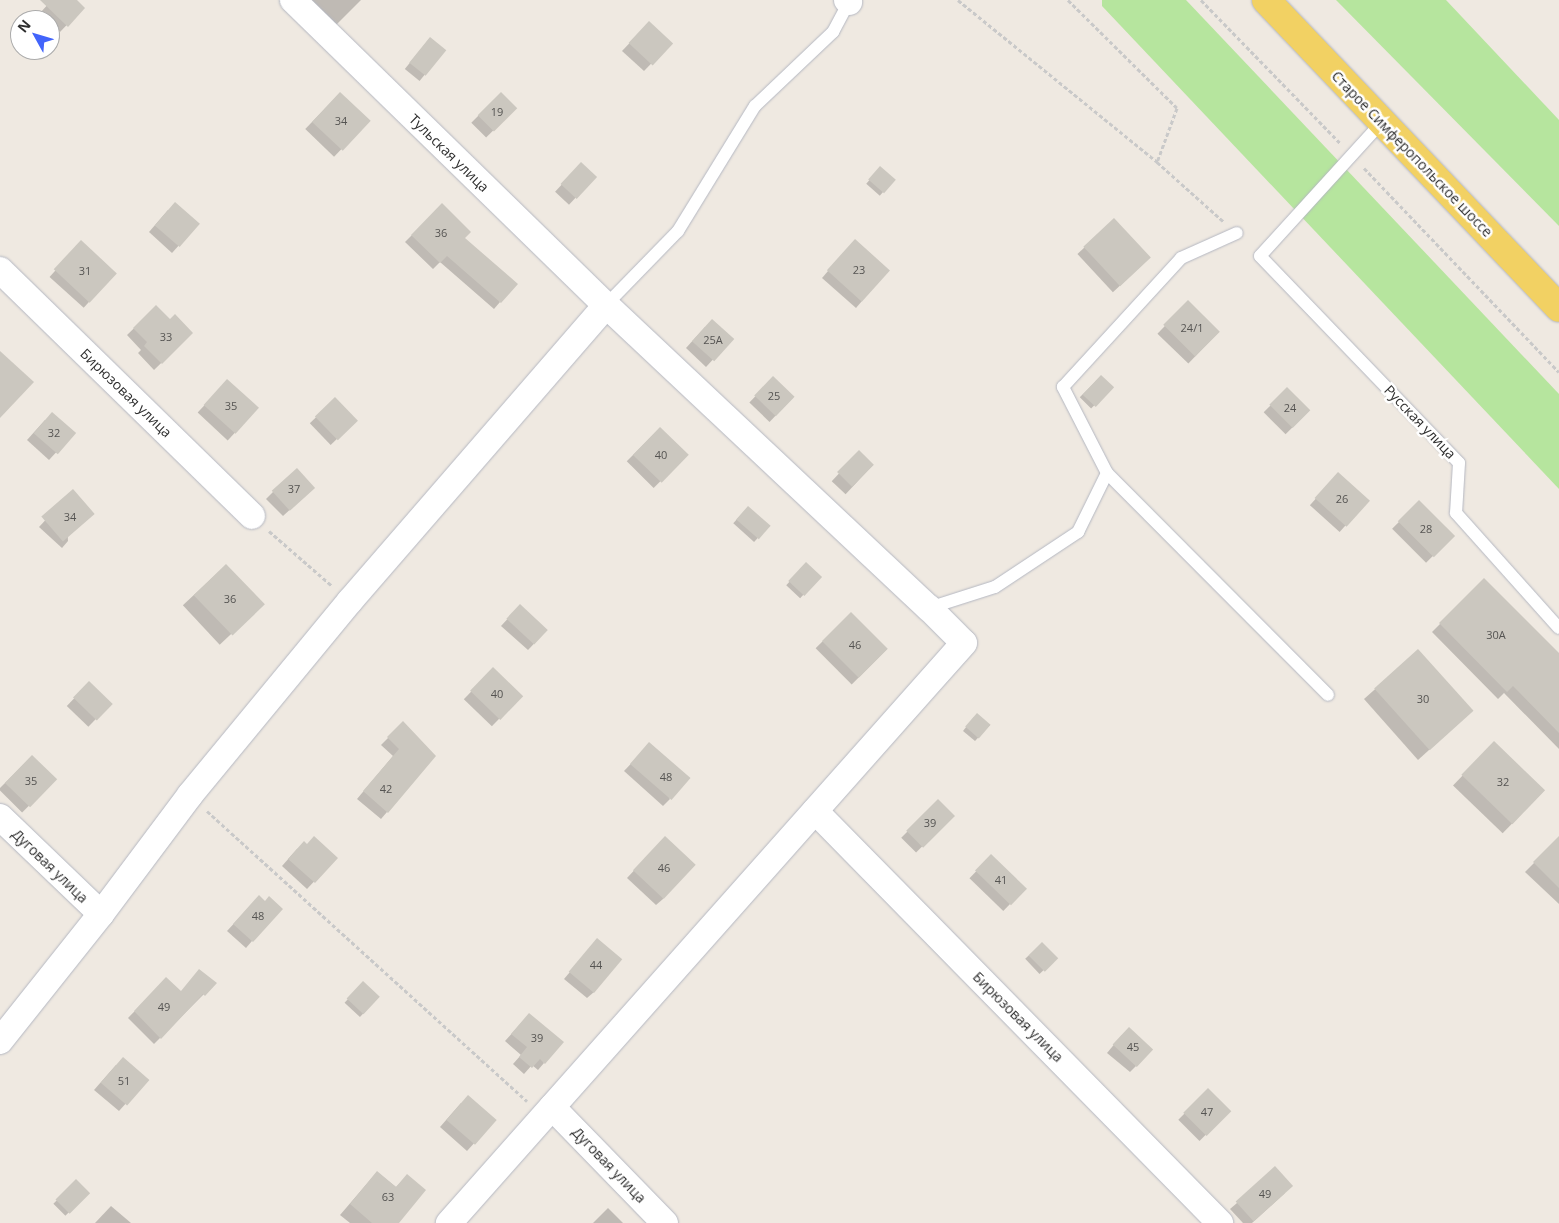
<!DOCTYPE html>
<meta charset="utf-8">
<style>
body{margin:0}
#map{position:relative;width:1559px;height:1223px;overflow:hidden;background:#efe9e1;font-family:"Open Sans",sans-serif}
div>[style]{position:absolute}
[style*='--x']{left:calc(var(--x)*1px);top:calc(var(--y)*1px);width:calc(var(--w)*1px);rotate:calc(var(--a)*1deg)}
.green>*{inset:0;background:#b6e59e}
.shadow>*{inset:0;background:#0003;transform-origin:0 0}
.building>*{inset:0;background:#cbc7bf;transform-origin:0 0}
.path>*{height:3px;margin-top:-1.5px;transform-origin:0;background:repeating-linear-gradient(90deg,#c9c9c9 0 4px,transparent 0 6.5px)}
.roads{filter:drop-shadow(0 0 1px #b4b7c1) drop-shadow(0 0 1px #b4b7c1)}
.lane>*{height:12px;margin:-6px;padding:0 6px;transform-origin:6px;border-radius:6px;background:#fff}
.street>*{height:26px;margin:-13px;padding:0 13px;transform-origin:13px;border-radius:13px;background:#fff}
.primary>*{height:28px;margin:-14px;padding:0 14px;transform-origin:14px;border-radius:14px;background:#f2d163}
span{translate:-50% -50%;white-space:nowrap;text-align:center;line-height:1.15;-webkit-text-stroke:5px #fff;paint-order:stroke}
.number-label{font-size:11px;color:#555452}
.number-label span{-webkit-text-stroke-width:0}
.street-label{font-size:14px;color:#2e2e2e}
.north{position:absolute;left:10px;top:10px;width:50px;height:50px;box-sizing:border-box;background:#fff;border:1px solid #ababab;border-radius:50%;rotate:309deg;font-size:14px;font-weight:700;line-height:20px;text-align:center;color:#2e2e2e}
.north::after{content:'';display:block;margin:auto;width:18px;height:22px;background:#4264fb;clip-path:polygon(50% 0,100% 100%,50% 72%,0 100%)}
</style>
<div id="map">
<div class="green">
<i style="clip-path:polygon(1102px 0,1186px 0,1559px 394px,1559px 489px,1102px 6px)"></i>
<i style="clip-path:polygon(1336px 0,1446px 0,1559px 120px,1559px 226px)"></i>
</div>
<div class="shadow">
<i style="clip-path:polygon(52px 0,75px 0,83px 8px,60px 32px,50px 20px,40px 13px)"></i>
<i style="clip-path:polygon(302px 0,361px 0,331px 30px)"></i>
<i style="clip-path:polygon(642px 30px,671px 43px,644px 71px,622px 51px)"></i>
<i style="left:430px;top:38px;width:19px;height:40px;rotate:39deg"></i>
<i style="left:340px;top:93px;width:40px;height:50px;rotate:44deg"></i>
<i style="left:501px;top:93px;width:21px;height:42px;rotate:45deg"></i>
<i style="left:581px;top:164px;width:19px;height:38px;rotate:43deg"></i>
<i style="left:880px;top:168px;width:18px;height:21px;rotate:41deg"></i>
<i style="clip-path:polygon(442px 205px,500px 302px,494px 309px,440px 262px,433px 269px,405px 242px)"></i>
<i style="clip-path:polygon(168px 210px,198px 224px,172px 253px,149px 232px)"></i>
<i style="left:1114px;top:220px;width:52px;height:50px;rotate:47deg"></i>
<i style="left:81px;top:242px;width:46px;height:47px;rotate:42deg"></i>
<i style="clip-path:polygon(848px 248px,862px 301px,856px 308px,822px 278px)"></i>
<i style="left:1188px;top:302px;width:43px;height:44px;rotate:44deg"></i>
<i style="clip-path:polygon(156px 307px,170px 321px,192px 333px,154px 370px,138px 353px,141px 350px,127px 335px)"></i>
<i style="clip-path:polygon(705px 327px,732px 339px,706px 367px,686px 348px)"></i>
<i style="left:1101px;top:376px;width:16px;height:30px;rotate:45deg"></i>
<i style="left:773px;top:378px;width:28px;height:34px;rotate:44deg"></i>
<i style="left:227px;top:381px;width:41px;height:43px;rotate:43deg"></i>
<i style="left:1287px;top:389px;width:31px;height:33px;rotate:45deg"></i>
<i style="left:335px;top:399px;width:30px;height:35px;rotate:46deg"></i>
<i style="clip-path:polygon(45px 420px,74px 433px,49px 460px,27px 440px)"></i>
<i style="left:660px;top:428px;width:38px;height:47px;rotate:45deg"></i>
<i style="left:859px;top:452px;width:19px;height:40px;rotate:43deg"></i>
<i style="left:1338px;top:474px;width:40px;height:42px;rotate:42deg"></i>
<i style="clip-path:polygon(273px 492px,307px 494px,283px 516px,266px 499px)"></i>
<i style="clip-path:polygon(66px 498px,68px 541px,62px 548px,39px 527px)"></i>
<i style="left:1419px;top:502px;width:48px;height:38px;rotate:45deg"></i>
<i style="left:748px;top:507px;width:28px;height:22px;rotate:42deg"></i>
<i style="left:806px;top:564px;width:19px;height:29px;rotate:43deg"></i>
<i style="left:226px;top:565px;width:54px;height:59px;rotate:47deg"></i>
<i style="clip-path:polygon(1484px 580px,1559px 660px,1559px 749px,1504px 693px,1498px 699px,1432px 632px)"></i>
<i style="clip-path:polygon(513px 613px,547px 630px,528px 650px,501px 626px)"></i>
<i style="left:851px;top:613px;width:51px;height:50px;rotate:45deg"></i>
<i style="clip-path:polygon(1418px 651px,1461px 721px,1418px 760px,1364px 699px)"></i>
<i style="left:493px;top:669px;width:39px;height:42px;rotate:44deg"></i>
<i style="left:89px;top:683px;width:30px;height:32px;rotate:44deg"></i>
<i style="clip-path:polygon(974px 717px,990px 725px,975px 741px,963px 731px)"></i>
<i style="clip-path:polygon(403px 723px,435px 756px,381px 819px,357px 799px,393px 756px,381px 745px)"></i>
<i style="left:1494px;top:743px;width:69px;height:59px;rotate:44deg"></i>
<i style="clip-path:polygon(643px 751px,670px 799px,663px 806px,624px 771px)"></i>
<i style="left:32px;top:756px;width:33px;height:47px;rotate:45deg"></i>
<i style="left:938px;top:801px;width:21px;height:52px;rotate:45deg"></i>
<i style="clip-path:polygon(1559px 838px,1559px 904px,1525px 872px)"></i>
<i style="clip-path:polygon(307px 845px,336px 858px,307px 889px,282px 866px,297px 849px)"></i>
<i style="clip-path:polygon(658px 845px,663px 899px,656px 905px,627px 878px)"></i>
<i style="left:991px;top:856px;width:47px;height:31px;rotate:44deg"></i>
<i style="clip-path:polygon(252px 904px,252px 941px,246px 948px,227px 931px)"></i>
<i style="left:1042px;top:943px;width:21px;height:23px;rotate:47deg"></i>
<i style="clip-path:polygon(591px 947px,594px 992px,587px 998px,564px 979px)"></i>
<i style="clip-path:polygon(166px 979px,180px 992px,215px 983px,154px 1044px,128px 1018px)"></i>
<i style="left:363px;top:983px;width:21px;height:27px;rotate:43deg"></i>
<i style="clip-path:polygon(523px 1021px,544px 1063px,538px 1070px,532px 1065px,524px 1074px,513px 1064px,521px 1055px,505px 1041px)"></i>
<i style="clip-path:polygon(1122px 1035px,1136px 1066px,1130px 1072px,1107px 1053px)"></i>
<i style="clip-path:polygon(116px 1065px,147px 1080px,119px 1111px,94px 1090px)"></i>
<i style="left:1208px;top:1090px;width:30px;height:42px;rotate:45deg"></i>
<i style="clip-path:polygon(461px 1103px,495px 1120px,467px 1151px,440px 1127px)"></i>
<i style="clip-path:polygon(377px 1172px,396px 1187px,407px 1176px,397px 1223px,350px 1223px,340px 1215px)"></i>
<i style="left:76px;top:1181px;width:17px;height:32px;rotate:45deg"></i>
<i style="clip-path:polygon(1285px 1193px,1252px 1223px,1243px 1223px,1230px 1209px,1237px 1203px)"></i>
<i style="clip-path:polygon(111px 1206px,131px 1223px,95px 1223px)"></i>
<i style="clip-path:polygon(608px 1208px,623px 1223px,593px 1223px)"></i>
</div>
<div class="building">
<i style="clip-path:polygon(40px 0,77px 0,85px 8px,68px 27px)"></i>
<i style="left:649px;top:21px;width:33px;height:30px;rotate:43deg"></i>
<i style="left:430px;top:37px;width:21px;height:33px;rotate:39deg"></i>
<i style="left:340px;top:92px;width:42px;height:41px;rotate:43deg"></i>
<i style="left:501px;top:92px;width:23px;height:33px;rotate:45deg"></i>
<i style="left:581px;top:162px;width:22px;height:30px;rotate:43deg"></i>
<i style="left:880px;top:166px;width:21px;height:18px;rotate:41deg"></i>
<i style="left:175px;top:202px;width:33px;height:31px;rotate:41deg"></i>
<i style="clip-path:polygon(442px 203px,471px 232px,465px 238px,518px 284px,501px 303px,447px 256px,440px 263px,411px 235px)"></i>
<i style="left:1114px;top:218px;width:54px;height:42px;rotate:47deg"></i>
<i style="left:855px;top:239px;width:47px;height:42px;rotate:42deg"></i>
<i style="left:81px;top:240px;width:49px;height:40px;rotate:43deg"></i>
<i style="left:1188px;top:300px;width:45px;height:35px;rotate:45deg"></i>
<i style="clip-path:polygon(156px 305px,170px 319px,175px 314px,193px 333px,162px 364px,144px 346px,147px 342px,133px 328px)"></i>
<i style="left:712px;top:319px;width:30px;height:30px;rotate:42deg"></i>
<i style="clip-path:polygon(0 351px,34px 382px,0 418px)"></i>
<i style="left:1101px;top:375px;width:18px;height:27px;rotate:43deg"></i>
<i style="left:773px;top:376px;width:30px;height:27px;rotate:44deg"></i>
<i style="left:227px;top:379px;width:43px;height:35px;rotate:42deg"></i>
<i style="left:1287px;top:387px;width:33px;height:25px;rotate:45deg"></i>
<i style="left:335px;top:397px;width:33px;height:28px;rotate:46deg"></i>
<i style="left:52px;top:412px;width:32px;height:28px;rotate:41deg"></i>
<i style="left:660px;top:427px;width:40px;height:39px;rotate:44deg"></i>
<i style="left:859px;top:450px;width:21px;height:31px;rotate:45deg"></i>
<i style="left:297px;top:468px;width:27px;height:34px;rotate:48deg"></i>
<i style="left:1338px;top:472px;width:43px;height:35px;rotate:42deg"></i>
<i style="left:73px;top:489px;width:33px;height:42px;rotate:49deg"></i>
<i style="left:1419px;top:500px;width:51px;height:30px;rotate:45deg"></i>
<i style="left:748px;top:506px;width:30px;height:18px;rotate:41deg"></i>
<i style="left:806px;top:562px;width:22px;height:26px;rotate:43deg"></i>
<i style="left:226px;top:564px;width:56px;height:45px;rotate:46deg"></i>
<i style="clip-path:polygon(1484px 578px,1559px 653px,1559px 733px,1513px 686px,1507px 692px,1439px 623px)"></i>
<i style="left:520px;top:604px;width:38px;height:20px;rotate:43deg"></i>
<i style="left:851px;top:612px;width:52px;height:41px;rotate:45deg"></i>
<i style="left:1418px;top:649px;width:83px;height:59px;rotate:48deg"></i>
<i style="left:493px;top:667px;width:42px;height:33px;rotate:44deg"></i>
<i style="left:89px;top:681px;width:33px;height:23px;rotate:44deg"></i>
<i style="left:977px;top:713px;width:18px;height:18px;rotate:41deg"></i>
<i style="clip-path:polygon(403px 721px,436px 756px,388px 813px,363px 791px,399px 749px,387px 737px)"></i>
<i style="left:1494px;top:741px;width:71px;height:47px;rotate:44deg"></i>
<i style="left:649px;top:742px;width:55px;height:29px;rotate:41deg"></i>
<i style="left:32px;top:755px;width:35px;height:39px;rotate:44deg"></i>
<i style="left:938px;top:799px;width:24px;height:45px;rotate:45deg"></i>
<i style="clip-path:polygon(314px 836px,338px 858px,315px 883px,288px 859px,304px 841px,307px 844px)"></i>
<i style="left:665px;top:836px;width:42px;height:47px;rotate:43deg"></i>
<i style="clip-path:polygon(1559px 836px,1559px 888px,1533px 862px)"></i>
<i style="left:991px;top:854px;width:50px;height:23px;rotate:44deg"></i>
<i style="clip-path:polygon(259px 895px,265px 901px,269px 896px,283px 909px,253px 942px,233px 924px)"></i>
<i style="left:597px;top:938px;width:33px;height:44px;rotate:40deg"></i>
<i style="left:1042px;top:942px;width:23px;height:19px;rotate:45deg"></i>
<i style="clip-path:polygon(199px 969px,217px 983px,205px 996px,203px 994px,161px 1039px,134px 1011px,166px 977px,181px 991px)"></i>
<i style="left:363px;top:981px;width:23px;height:24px;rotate:43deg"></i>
<i style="clip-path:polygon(529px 1013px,564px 1042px,545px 1064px,540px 1059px,532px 1068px,519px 1057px,527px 1047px,511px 1034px)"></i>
<i style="left:1129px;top:1027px;width:33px;height:24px;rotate:43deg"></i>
<i style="left:123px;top:1057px;width:35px;height:34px;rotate:41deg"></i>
<i style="left:1208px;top:1088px;width:33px;height:35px;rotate:45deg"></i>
<i style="left:468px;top:1095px;width:38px;height:33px;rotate:41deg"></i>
<i style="left:1275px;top:1166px;width:27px;height:53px;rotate:48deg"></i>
<i style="clip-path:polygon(377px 1171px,396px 1187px,407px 1174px,426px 1190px,399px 1223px,372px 1223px,350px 1204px)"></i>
<i style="left:76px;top:1179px;width:20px;height:29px;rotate:45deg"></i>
</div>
<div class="path">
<i style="--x:958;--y:0;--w:257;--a:39.1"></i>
<i style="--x:1157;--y:162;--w:89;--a:41.8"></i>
<i style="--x:1068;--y:0;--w:153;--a:44.7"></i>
<i style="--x:1177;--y:108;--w:58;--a:110.3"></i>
<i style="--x:1201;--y:0;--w:201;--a:45.8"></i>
<i style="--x:1364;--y:168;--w:282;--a:46.3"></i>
<i style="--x:269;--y:531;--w:84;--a:41.1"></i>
<i style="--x:207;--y:811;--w:432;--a:42.2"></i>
</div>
<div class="roads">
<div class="lane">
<i style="--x:1382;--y:122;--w:181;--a:132.3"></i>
<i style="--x:1260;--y:256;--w:287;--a:46.1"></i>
<i style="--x:1459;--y:463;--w:50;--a:93.4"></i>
<i style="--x:1456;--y:513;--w:154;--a:48.2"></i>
<i style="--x:606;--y:305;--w:103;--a:-45.8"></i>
<i style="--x:678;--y:231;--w:147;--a:-58.4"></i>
<i style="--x:755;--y:106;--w:108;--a:-43.5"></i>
<i style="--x:833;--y:32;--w:34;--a:-62"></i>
<i style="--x:1107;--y:473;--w:313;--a:45.1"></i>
<i style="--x:929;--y:608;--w:69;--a:-17.7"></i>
<i style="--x:995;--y:587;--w:100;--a:-33.5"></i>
<i style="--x:1078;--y:532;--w:66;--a:-63.8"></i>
<i style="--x:1107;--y:473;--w:97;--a:-117.1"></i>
<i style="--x:1063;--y:387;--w:175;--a:-47.5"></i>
<i style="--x:1181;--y:258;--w:61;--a:-24.1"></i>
</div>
<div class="street">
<i style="--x:293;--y:0;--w:437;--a:44.3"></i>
<i style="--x:606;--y:305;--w:443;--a:43.2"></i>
<i style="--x:929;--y:608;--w:49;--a:45"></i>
<i style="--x:964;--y:643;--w:776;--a:131.6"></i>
<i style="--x:847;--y:0;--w:3;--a:45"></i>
<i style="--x:0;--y:270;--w:352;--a:44.3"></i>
<i style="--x:815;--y:811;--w:578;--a:45.49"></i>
<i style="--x:0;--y:817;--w:140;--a:43.8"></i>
<i style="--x:0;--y:1041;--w:162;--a:-51.5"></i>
<i style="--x:101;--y:914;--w:149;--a:-53.2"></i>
<i style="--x:190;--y:795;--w:251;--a:-50.5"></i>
<i style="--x:350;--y:601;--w:391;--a:-49.1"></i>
<i style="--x:552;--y:1107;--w:162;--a:45.8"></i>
</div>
<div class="primary">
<i style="--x:1266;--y:0;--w:425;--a:46.4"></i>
</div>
</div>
<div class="number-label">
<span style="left:497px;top:112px">19</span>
<span style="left:341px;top:121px">34</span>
<span style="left:441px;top:233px">36</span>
<span style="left:859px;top:270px">23</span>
<span style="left:85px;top:271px">31</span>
<span style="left:1192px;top:328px">24/1</span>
<span style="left:166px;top:337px">33</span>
<span style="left:713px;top:340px">25А</span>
<span style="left:774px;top:396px">25</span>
<span style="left:231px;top:406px">35</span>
<span style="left:1290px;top:408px">24</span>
<span style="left:54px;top:433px">32</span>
<span style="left:661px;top:455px">40</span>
<span style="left:294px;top:489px">37</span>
<span style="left:1342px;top:499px">26</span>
<span style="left:70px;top:517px">34</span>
<span style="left:1426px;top:529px">28</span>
<span style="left:230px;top:599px">36</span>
<span style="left:1496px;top:635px">30А</span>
<span style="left:855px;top:645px">46</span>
<span style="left:497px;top:694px">40</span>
<span style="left:1423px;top:699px">30</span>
<span style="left:666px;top:777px">48</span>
<span style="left:31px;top:781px">35</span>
<span style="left:1503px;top:782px">32</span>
<span style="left:386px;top:789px">42</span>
<span style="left:930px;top:823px">39</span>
<span style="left:664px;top:868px">46</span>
<span style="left:1001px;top:880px">41</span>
<span style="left:258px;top:916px">48</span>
<span style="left:596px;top:965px">44</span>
<span style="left:164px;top:1007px">49</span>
<span style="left:537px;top:1038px">39</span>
<span style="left:1133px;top:1047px">45</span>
<span style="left:124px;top:1081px">51</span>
<span style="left:1207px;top:1112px">47</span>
<span style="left:1265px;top:1194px">49</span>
<span style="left:388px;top:1197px">63</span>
</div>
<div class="street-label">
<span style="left:449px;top:153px;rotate:44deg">Тульская улица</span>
<span style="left:1412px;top:154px;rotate:46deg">Старое Симферопольское шоссе</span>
<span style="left:126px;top:393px;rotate:44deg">Бирюзовая улица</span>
<span style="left:1420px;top:422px;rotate:46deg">Русская улица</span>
<span style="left:50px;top:866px;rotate:44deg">Дуговая улица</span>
<span style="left:1018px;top:1017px;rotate:45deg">Бирюзовая улица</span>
<span style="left:609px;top:1165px;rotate:46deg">Дуговая улица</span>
</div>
<div class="north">N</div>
</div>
